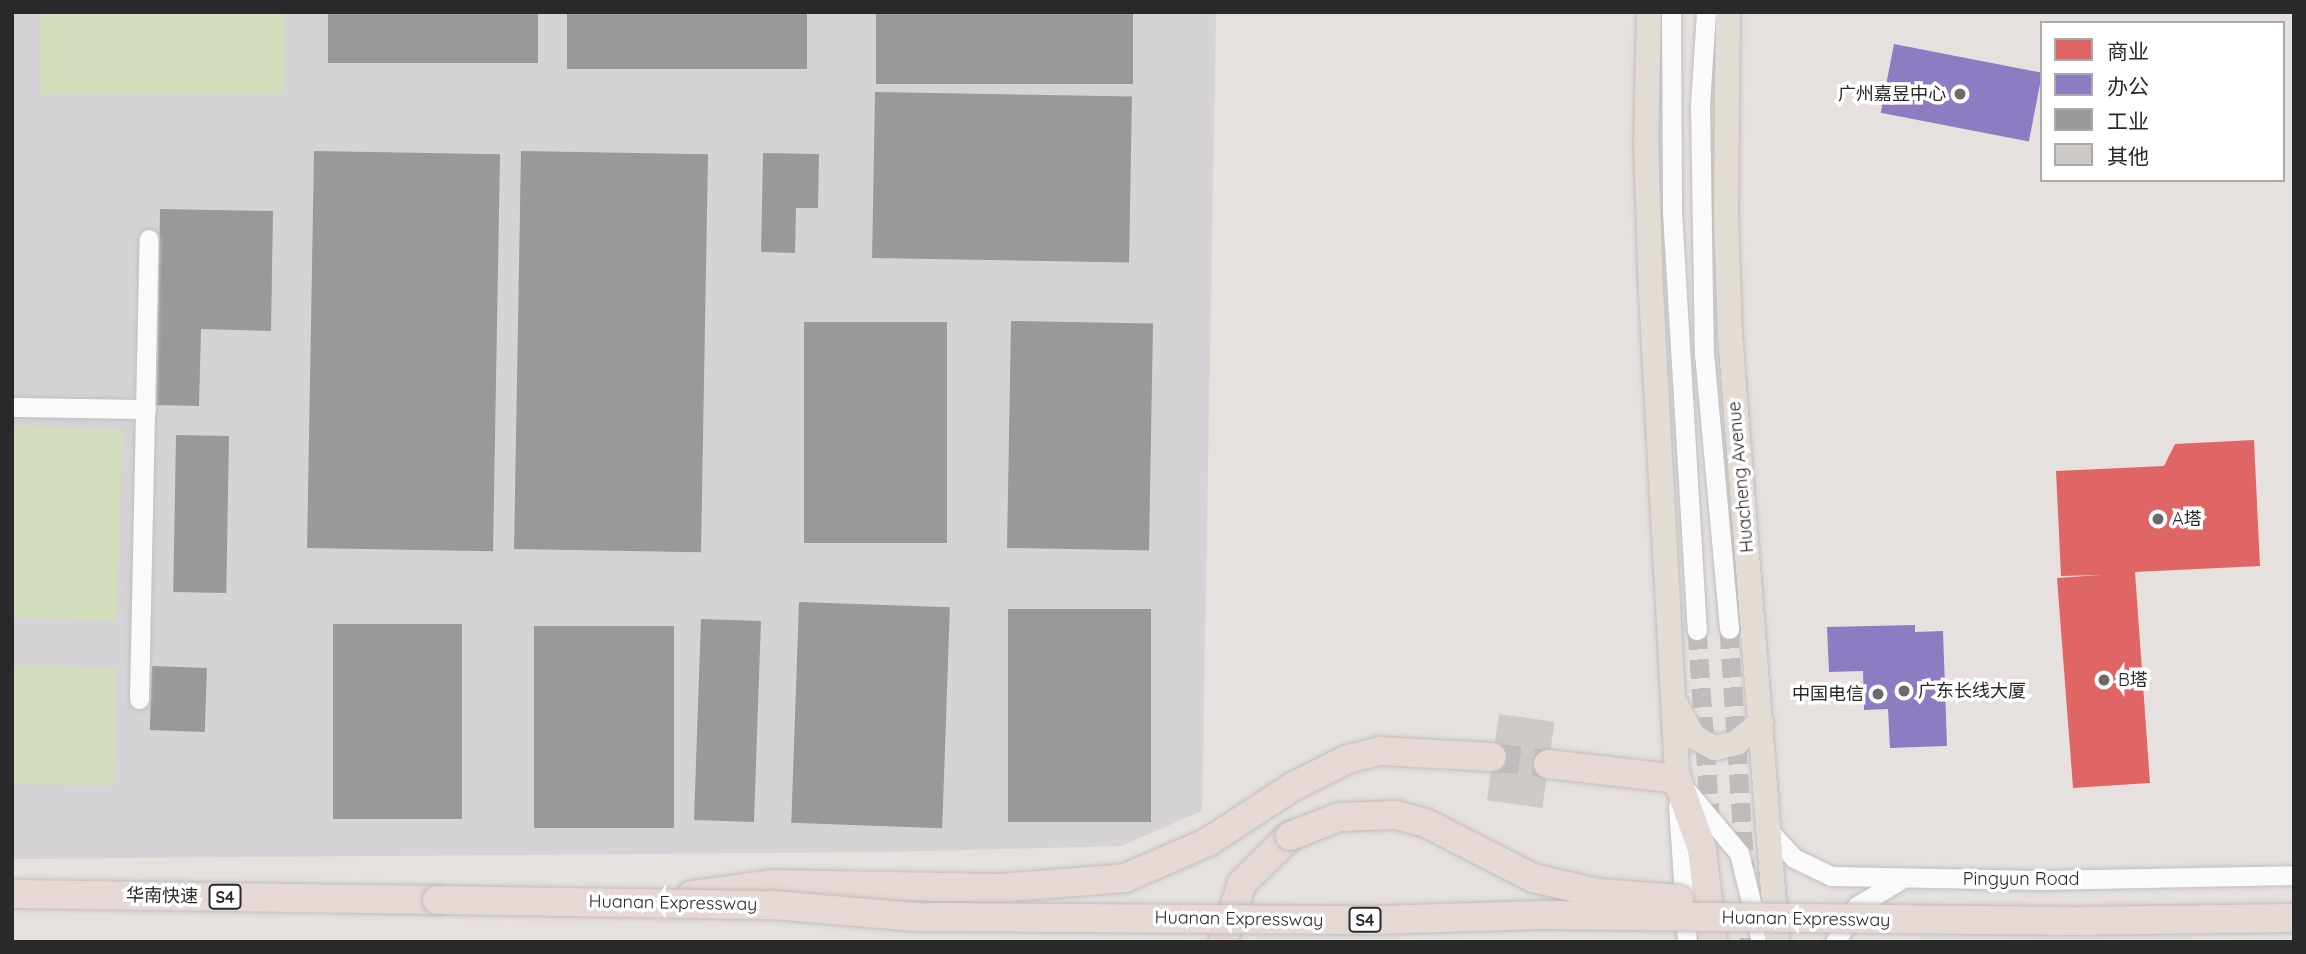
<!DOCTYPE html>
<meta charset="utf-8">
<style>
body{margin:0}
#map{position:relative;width:2306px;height:954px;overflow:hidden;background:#e6e1df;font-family:Quicksand,"Noto Sans SC",sans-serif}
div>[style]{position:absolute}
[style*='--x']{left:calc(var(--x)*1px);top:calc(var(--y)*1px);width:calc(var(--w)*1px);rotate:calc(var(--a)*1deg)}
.industrial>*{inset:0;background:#d5d3d6}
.green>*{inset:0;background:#d2ddbb;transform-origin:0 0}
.shops>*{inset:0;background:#e06666}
.offices>*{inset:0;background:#8e7cc3;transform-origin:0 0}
.industry>*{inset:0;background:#999;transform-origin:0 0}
.building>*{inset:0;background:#cdcac8;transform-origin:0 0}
.minor-tunnel>*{height:19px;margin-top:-9.5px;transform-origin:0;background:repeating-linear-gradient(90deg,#c0bcbb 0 19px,transparent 0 29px)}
.highway-tunnel>*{height:28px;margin-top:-14px;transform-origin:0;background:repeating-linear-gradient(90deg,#c0bcbb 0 28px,transparent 0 42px)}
.roads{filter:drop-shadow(0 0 2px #c0bfc0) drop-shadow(0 0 2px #c0bfc0)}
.minor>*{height:19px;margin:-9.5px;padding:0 9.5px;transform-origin:9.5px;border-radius:9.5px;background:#fbfafa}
.major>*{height:24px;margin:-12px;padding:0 12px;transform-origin:12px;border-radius:12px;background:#e3dcd5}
.highway>*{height:28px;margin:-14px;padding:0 14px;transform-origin:14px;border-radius:14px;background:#e5d8d5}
.bridges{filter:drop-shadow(0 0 2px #bfbebd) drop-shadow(0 0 2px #bfbebd)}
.highway-bridge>*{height:28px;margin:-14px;padding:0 14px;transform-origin:14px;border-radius:14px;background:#e5d8d5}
.dots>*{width:19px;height:19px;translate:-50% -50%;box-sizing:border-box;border:4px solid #fff;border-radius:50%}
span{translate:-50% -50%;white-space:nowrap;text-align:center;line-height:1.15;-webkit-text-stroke:7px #fff;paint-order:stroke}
.shield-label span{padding:2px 5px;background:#fff;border:2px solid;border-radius:5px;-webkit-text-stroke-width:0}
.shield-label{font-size:16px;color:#292929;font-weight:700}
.poi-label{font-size:18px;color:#292929}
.right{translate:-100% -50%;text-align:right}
.left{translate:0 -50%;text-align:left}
.street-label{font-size:18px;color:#292929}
.frame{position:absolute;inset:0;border:14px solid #292929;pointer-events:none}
.legend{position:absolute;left:2040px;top:21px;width:245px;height:161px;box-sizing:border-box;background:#fff;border:2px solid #a9a9a9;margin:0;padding:9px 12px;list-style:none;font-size:21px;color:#292929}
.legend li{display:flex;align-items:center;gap:14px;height:35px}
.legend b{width:35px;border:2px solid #a9a9a9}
</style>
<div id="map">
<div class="industrial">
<i style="clip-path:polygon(12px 12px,1216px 12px,1202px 811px,1121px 846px,887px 852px,12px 859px)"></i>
</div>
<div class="green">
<i style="left:40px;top:12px;width:244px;height:82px"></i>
<i style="left:13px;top:426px;width:110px;height:191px;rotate:2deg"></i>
<i style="left:12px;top:666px;width:104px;height:118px;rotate:1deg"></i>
</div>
<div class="shops">
<i style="clip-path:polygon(2254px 440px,2260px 566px,2135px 572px,2150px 783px,2073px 788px,2057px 578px,2101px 575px,2061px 576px,2056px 471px,2164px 466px,2175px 444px)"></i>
</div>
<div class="offices">
<i style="left:1894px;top:44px;width:151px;height:70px;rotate:11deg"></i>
<i style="clip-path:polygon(1915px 625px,1915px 632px,1943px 631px,1947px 746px,1890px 748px,1888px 709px,1864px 710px,1863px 671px,1829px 672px,1827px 627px)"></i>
</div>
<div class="industry">
<i style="left:328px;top:12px;width:210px;height:51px"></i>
<i style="left:567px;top:12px;width:240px;height:57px"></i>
<i style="left:876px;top:12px;width:257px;height:72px"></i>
<i style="left:875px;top:92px;width:257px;height:166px;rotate:1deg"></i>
<i style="left:314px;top:151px;width:186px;height:397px;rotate:1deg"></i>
<i style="left:521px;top:151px;width:187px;height:398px;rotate:1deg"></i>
<i style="clip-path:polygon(763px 153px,819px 154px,818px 208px,796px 208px,795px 253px,761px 252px)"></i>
<i style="clip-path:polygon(160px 209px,273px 211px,271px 331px,201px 329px,199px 406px,157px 405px)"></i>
<i style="left:1011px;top:321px;width:142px;height:227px;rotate:1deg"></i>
<i style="left:804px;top:322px;width:143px;height:221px"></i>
<i style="left:176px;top:435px;width:53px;height:157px;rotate:1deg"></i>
<i style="left:799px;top:602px;width:151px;height:221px;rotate:2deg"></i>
<i style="left:1008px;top:609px;width:143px;height:213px"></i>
<i style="left:701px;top:619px;width:60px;height:201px;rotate:2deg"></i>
<i style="left:333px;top:624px;width:129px;height:195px"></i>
<i style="left:534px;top:626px;width:140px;height:202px"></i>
<i style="left:152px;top:666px;width:55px;height:64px;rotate:2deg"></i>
</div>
<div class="building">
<i style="left:1499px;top:714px;width:56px;height:87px;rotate:8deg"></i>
</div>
<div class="minor-tunnel">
<i style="--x:1729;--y:629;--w:239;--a:86.2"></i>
<i style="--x:1697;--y:630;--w:198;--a:86"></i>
<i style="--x:1748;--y:908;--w:34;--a:87"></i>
</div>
<div class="highway-tunnel">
<i style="--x:1492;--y:757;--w:56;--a:7.1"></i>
</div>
<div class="roads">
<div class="minor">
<i style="--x:1671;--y:12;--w:200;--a:89.7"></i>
<i style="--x:1672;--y:212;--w:419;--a:86.6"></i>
<i style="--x:1706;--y:12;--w:92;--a:93.7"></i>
<i style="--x:1700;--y:104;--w:249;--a:89.1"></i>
<i style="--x:1704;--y:353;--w:277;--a:84.8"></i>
<i style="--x:12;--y:407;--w:134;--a:0.9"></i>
<i style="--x:139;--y:699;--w:460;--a:-88.8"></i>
<i style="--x:1687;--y:791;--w:81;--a:50"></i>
<i style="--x:1739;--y:853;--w:92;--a:76.1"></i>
<i style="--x:1678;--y:805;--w:137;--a:86.2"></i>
<i style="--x:1766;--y:828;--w:41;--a:47"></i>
<i style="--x:1794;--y:858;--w:41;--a:25.9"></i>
<i style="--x:1831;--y:876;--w:209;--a:1.1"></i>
<i style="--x:2040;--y:880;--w:254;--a:-1.1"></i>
<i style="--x:1835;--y:942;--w:42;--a:-58.6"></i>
<i style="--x:1857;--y:906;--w:50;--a:-31.2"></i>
</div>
<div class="major">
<i style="--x:1649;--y:12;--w:130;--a:91.3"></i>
<i style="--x:1646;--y:142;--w:150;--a:88.1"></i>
<i style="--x:1651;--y:292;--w:488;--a:86.9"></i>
<i style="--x:1728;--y:12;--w:204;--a:90.6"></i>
<i style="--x:1726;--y:216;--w:118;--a:88.1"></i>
<i style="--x:1730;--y:334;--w:610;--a:85.58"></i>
<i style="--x:1676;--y:705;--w:37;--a:61"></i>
<i style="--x:1694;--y:737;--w:24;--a:28"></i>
<i style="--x:1715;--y:748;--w:22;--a:-13"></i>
<i style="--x:1736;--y:743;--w:33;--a:-40"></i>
</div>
<div class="highway">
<i style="--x:1548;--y:764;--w:130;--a:6.6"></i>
<i style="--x:1677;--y:779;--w:74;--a:70.3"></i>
<i style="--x:1702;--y:849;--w:94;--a:83.3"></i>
<i style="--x:12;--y:894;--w:425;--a:0.8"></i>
<i style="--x:691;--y:895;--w:82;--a:-7.7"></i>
<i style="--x:772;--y:884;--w:227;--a:1"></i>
<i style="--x:999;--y:888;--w:126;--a:-4.5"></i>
<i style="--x:1125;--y:878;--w:90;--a:-23.4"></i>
<i style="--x:1208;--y:842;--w:103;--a:-33.1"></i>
<i style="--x:1294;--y:786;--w:60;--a:-26.6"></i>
<i style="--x:1348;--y:759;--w:33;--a:-14"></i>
<i style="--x:1380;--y:751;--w:112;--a:3.1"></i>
<i style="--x:1223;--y:942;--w:62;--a:-72.1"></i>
<i style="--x:1242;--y:883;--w:67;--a:-44.4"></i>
</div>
</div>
<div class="bridges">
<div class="highway-bridge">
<i style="--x:1290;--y:836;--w:53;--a:-21.2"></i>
<i style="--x:1339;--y:817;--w:57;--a:-2"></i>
<i style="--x:1396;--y:815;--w:31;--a:15"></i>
<i style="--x:1426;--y:823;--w:120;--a:27.2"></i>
<i style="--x:1533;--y:878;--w:67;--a:13"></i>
<i style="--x:1598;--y:893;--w:81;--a:4.2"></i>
<i style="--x:437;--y:900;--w:336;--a:0.9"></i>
<i style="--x:773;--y:905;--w:143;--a:4.8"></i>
<i style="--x:915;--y:917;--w:460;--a:0.4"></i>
<i style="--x:1375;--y:920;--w:167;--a:-1.7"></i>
<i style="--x:1542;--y:915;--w:531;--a:0.65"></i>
<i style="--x:2073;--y:921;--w:221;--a:-0.8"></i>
</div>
</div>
<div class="dots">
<i style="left:1960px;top:94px;background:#6b6969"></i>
<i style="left:2158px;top:519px;background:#6b6969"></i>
<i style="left:2104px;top:680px;background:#6b6969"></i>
<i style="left:1904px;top:691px;background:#6b6969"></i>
<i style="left:1878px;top:694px;background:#6b6969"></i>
</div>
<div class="shield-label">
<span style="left:225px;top:897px">S4</span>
<span style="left:1365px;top:920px">S4</span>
</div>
<div class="poi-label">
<span class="right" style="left:1946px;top:94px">广州嘉昱中心</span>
<span class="left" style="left:2172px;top:519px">A塔</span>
<span class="left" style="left:2118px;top:680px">B塔</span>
<span class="left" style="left:1918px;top:691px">广东长线大厦</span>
<span class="right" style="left:1864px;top:694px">中国电信</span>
</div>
<div class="street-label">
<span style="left:1741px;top:477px;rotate:-95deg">Huacheng Avenue</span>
<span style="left:2021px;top:879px">Pingyun Road</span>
<span style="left:162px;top:896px;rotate:1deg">华南快速</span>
<span style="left:673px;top:903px;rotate:1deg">Huanan Expressway</span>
<span style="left:1239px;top:919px;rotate:1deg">Huanan Expressway</span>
<span style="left:1806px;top:919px;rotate:1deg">Huanan Expressway</span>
</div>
<div class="frame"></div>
<ul class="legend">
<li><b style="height:19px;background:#e06666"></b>商业</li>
<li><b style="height:19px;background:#8e7cc3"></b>办公</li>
<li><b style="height:19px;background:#999"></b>工业</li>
<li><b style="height:19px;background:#cdcac8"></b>其他</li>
</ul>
</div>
